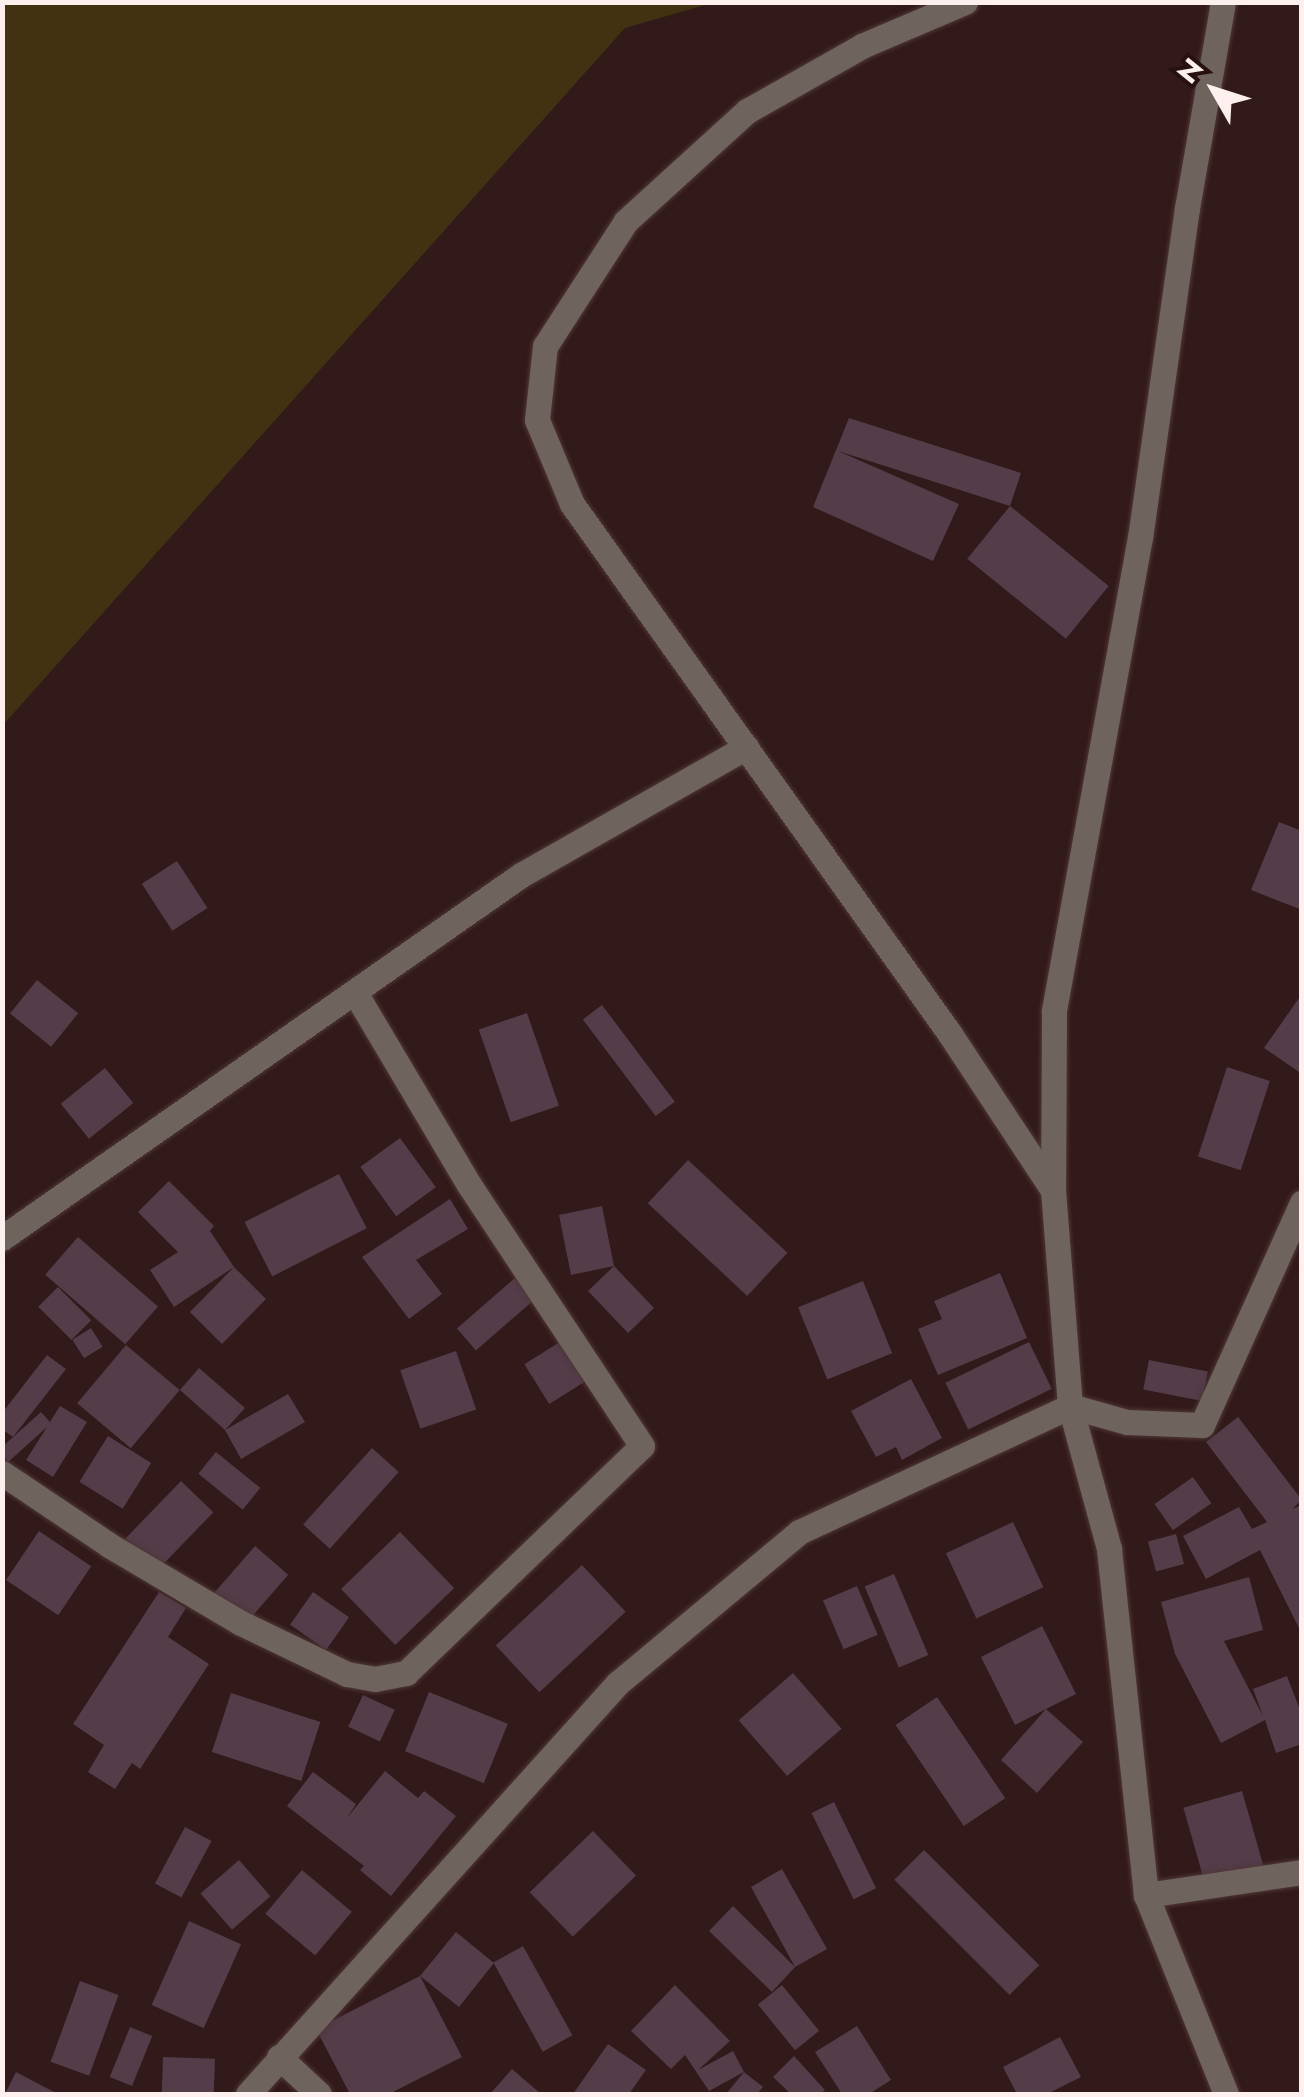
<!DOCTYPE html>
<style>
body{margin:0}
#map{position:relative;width:1304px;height:2097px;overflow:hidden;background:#32191a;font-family:Jost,sans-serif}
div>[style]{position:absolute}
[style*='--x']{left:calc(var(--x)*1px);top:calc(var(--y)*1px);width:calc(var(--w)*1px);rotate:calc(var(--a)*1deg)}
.green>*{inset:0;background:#423211}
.building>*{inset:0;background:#543c49;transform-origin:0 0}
.roads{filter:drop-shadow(0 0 2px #4f3738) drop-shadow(0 0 2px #4f3738)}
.minor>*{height:25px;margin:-12.5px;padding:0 12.5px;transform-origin:12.5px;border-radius:12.5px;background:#6f635d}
span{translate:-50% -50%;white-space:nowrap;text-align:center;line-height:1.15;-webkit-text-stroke:10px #281011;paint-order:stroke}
.frame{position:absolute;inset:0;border:5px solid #fff0f0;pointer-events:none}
.north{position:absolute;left:1164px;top:40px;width:100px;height:100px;-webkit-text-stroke:8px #281011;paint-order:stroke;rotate:309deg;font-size:28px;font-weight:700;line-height:40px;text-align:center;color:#fff0f0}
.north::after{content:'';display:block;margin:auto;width:35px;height:45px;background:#fff0f0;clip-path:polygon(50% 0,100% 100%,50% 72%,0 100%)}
</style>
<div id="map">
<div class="green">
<i style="clip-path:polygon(3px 2px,712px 3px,625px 28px,3px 725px)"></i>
</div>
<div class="building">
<i style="clip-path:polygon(849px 418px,1021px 473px,1010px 506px,838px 451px,959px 504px,933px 561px,813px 507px)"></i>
<i style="left:1010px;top:506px;width:127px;height:68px;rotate:39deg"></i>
<i style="clip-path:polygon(1279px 822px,1302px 831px,1302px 910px,1251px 890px)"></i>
<i style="left:177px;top:861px;width:56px;height:42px;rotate:57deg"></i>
<i style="left:37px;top:980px;width:53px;height:43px;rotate:39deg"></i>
<i style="clip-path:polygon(1299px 998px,1302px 999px,1302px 1074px,1264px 1048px)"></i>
<i style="left:602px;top:1005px;width:121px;height:24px;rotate:53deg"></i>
<i style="left:527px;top:1013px;width:98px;height:51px;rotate:71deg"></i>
<i style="left:1227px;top:1067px;width:45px;height:94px;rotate:18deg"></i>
<i style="left:105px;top:1068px;width:45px;height:57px;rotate:51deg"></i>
<i style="left:400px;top:1138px;width:61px;height:49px;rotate:54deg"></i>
<i style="left:688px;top:1160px;width:136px;height:59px;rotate:43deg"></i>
<i style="left:339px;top:1174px;width:61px;height:106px;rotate:63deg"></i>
<i style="clip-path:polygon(169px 1181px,214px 1226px,210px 1231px,234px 1267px,266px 1299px,222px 1344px,190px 1312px,234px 1267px,174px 1307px,150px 1270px,178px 1252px,138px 1212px)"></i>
<i style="clip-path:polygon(450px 1199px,468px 1229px,416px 1260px,442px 1294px,409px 1319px,362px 1257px)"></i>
<i style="clip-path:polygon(602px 1206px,614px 1266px,654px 1308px,628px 1333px,588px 1291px,614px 1266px,571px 1275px,559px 1215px)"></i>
<i style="left:78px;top:1237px;width:106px;height:50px;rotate:41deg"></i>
<i style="clip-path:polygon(1000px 1273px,1027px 1338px,938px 1375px,918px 1329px,942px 1319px,934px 1301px)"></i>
<i style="left:515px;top:1278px;width:29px;height:77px;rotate:49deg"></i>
<i style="left:863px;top:1281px;width:78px;height:70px;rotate:68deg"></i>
<i style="left:58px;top:1287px;width:47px;height:28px;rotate:45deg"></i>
<i style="left:91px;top:1328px;width:22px;height:22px;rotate:58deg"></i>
<i style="left:571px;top:1335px;width:47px;height:55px;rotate:58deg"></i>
<i style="left:1029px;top:1342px;width:52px;height:93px;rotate:64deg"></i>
<i style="left:126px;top:1345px;width:70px;height:76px;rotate:40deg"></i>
<i style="left:456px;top:1351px;width:62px;height:59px;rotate:71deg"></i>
<i style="clip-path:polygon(47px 1355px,66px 1369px,13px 1437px,2px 1429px,2px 1413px)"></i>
<i style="left:1149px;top:1360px;width:60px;height:30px;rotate:11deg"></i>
<i style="clip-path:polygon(199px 1368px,245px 1408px,225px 1430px,288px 1394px,305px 1422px,241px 1459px,225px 1430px,180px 1390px)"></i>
<i style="clip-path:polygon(911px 1379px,942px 1438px,902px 1460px,896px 1447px,876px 1457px,851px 1411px)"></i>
<i style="clip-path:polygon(60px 1406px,87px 1422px,53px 1477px,26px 1460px,47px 1427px,7px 1463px,2px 1447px,41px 1412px,50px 1422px)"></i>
<i style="clip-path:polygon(1238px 1417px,1302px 1500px,1292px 1509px,1302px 1505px,1302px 1634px,1260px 1550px,1206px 1579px,1183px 1536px,1239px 1507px,1252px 1529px,1267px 1522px,1206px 1442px)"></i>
<i style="left:108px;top:1436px;width:51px;height:54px;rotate:32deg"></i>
<i style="left:372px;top:1448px;width:36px;height:103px;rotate:42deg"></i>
<i style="left:216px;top:1452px;width:57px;height:28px;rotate:39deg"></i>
<i style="left:1193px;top:1477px;width:32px;height:47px;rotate:55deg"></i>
<i style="left:181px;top:1481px;width:45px;height:81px;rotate:44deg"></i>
<i style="left:1013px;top:1522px;width:72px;height:74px;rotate:65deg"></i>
<i style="left:39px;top:1531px;width:63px;height:59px;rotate:34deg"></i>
<i style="left:400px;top:1532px;width:78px;height:82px;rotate:46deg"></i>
<i style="left:1176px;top:1534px;width:31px;height:29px;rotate:75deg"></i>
<i style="left:255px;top:1546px;width:44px;height:62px;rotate:41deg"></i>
<i style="left:582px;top:1565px;width:64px;height:118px;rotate:47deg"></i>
<i style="left:894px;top:1574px;width:88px;height:32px;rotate:67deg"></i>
<i style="clip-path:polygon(1249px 1577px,1263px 1630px,1224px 1641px,1263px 1716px,1253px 1689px,1287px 1676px,1302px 1715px,1302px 1744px,1276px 1753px,1265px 1720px,1221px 1743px,1175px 1654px,1161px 1602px)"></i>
<i style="left:857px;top:1586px;width:53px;height:37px;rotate:67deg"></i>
<i style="clip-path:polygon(159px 1592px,186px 1608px,168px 1637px,209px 1664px,140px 1769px,132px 1763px,115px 1789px,88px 1772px,104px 1745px,73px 1724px)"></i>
<i style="left:313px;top:1592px;width:44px;height:40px;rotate:35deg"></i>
<i style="clip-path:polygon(1042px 1626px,1076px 1694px,1046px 1709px,1083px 1742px,1037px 1793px,1001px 1760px,1046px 1709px,1015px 1725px,981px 1657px)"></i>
<i style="left:793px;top:1673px;width:74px;height:72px;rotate:49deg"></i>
<i style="left:429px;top:1692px;width:85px;height:64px;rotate:22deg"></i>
<i style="left:231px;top:1693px;width:94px;height:62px;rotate:18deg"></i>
<i style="left:363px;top:1695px;width:35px;height:35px;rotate:25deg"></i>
<i style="left:937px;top:1697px;width:122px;height:50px;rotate:56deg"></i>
<i style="clip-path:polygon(385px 1771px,418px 1798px,424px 1791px,456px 1816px,391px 1896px,360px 1870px,364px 1866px,287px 1806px,313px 1772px,356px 1804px,347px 1818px)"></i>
<i style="left:1242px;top:1791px;width:95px;height:61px;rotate:74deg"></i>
<i style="left:834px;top:1802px;width:96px;height:25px;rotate:64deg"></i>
<i style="left:185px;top:1827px;width:30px;height:64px;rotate:28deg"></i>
<i style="left:593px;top:1831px;width:62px;height:88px;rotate:46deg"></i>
<i style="left:924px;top:1850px;width:163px;height:42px;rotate:45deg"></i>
<i style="left:239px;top:1860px;width:48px;height:51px;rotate:49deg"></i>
<i style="clip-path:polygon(782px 1869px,827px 1949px,795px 1967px,772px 1992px,709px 1931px,733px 1906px,795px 1967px,751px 1887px)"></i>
<i style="left:302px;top:1870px;width:65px;height:57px;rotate:40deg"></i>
<i style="left:189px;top:1921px;width:57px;height:92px;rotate:24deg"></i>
<i style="clip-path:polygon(456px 1932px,494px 1963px,459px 2007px,420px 1976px,462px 2057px,389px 2094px,350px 2094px,316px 2029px,420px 1976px)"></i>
<i style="left:523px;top:1946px;width:102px;height:34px;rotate:61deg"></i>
<i style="left:80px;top:1981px;width:41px;height:86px;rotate:20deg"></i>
<i style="clip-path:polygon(675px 1985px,730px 2041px,698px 2070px,733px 2051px,744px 2072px,709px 2091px,685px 2055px,671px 2069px,631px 2031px)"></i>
<i style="left:782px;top:1985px;width:59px;height:31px;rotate:51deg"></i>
<i style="clip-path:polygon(857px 2026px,891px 2080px,869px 2094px,842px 2094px,815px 2052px)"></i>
<i style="left:130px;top:2027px;width:24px;height:54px;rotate:22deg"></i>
<i style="clip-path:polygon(1060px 2037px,1081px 2077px,1047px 2094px,1017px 2094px,1003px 2067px)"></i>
<i style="clip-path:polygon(608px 2044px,646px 2070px,629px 2094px,573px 2094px)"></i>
<i style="clip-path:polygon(794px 2056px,825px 2090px,820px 2094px,791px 2094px,773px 2077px)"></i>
<i style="left:163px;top:2057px;width:52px;height:37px;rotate:2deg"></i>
<i style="clip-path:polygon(512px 2069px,541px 2094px,490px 2094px)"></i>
<i style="clip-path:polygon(16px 2072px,58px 2094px,5px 2094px)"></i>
<i style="clip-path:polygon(744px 2072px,763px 2087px,757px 2094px,726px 2094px)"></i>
</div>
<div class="roads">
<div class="minor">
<i style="--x:965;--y:2;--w:112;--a:156.9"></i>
<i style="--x:862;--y:46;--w:132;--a:150.5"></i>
<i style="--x:747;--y:111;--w:164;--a:137.7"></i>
<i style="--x:626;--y:221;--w:149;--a:122.9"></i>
<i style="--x:545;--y:346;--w:74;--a:96.2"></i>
<i style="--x:537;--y:420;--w:91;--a:67.4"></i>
<i style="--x:572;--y:504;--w:651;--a:54.5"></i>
<i style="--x:950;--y:1034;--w:187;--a:56.6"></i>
<i style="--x:1223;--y:2;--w:209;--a:99.9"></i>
<i style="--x:1187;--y:208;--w:332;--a:98.1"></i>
<i style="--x:1140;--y:537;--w:482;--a:100.3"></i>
<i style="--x:1054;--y:1011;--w:179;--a:90.3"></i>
<i style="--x:1053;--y:1190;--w:217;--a:85.5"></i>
<i style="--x:1070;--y:1406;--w:148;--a:74.7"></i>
<i style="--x:1109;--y:1549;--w:348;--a:83.9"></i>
<i style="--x:1146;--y:1895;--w:214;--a:68.1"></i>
<i style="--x:2;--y:1238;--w:633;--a:-34.97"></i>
<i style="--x:521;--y:875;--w:259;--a:-29.6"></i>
<i style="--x:2;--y:1473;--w:129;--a:33.9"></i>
<i style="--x:109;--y:1545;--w:153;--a:30.6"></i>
<i style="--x:241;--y:1623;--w:118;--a:25.7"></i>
<i style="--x:347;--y:1674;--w:28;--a:10"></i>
<i style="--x:375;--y:1679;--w:32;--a:-11"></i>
<i style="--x:406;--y:1673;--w:327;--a:-43.9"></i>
<i style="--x:642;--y:1446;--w:315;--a:-123.5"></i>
<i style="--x:468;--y:1183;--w:221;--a:-120.7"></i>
<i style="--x:1146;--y:1895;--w:158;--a:-8.4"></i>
<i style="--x:279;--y:2057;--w:54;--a:42.8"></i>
<i style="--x:248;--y:2094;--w:553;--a:-48.01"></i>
<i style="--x:618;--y:1683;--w:236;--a:-39.8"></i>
<i style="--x:799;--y:1532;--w:299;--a:-24.9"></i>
<i style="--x:1070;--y:1406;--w:59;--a:15.7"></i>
<i style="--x:1127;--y:1422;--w:75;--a:2.3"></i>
<i style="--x:1202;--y:1425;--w:244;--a:-65.8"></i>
</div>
</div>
<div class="frame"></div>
<div class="north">N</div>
</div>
